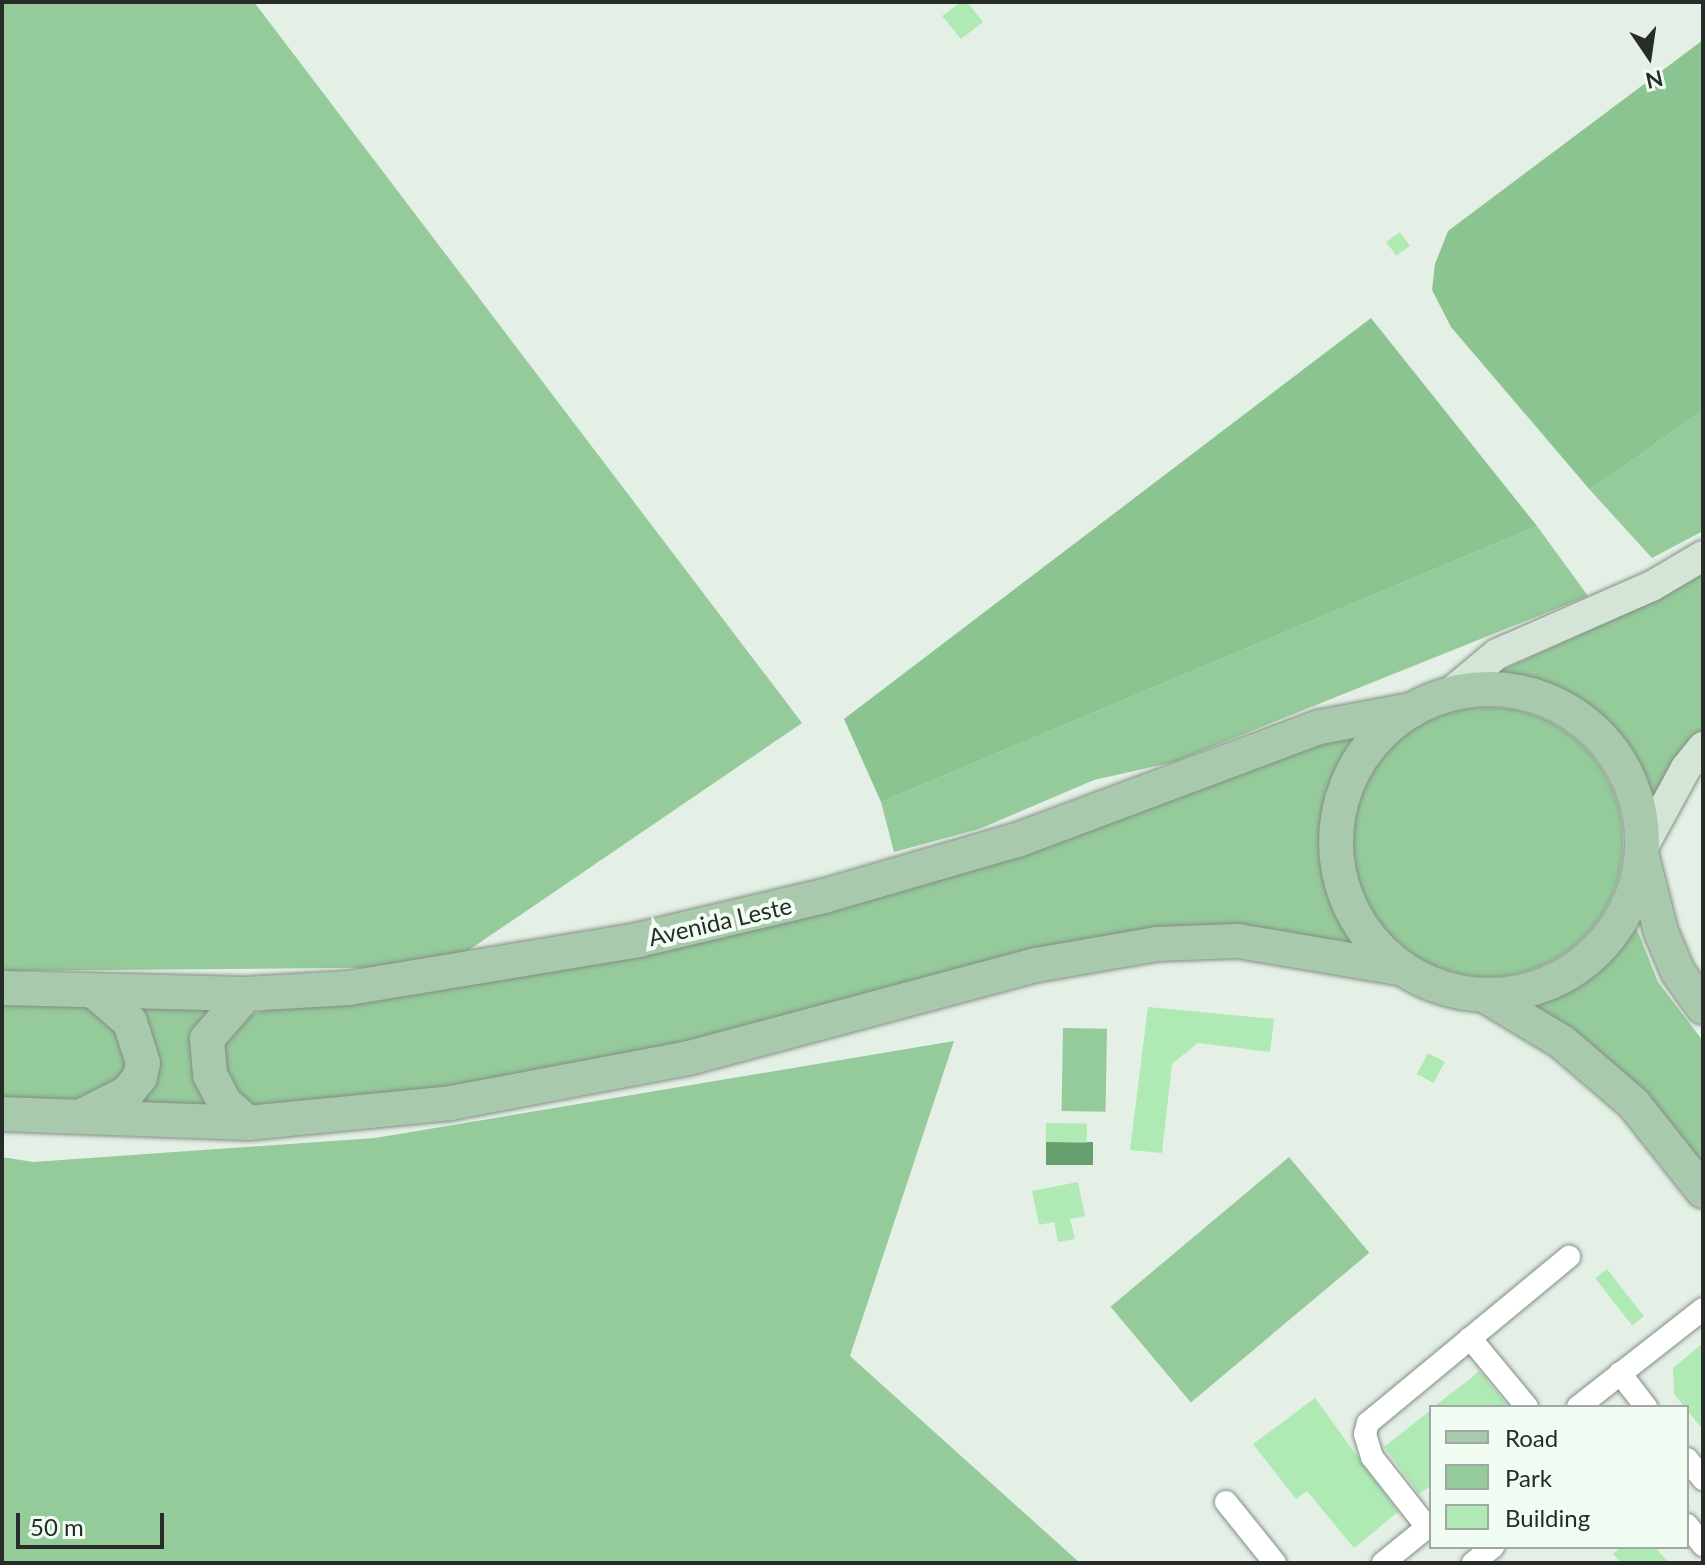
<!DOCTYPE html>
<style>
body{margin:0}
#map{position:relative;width:1705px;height:1565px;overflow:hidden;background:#e4f0e5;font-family:Lato,sans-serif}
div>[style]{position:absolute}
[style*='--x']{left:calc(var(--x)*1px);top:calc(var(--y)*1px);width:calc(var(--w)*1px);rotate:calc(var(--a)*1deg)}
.green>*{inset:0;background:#95ca9b;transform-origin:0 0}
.round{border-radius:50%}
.forest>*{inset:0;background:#8bc491}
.water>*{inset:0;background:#679f6e;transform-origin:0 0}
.building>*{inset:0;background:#afeab5;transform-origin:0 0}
.roads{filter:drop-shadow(0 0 2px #838e84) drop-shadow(0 0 2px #838e84)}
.street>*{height:22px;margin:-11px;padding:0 11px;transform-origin:11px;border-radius:11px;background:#fff}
.secondary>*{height:30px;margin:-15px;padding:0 15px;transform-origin:15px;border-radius:15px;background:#d4e4d6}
.primary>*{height:34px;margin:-17px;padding:0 17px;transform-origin:17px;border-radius:17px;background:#a9c9ad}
.primary>.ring{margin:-17px;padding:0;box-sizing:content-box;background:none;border:34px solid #a9c9ad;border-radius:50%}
span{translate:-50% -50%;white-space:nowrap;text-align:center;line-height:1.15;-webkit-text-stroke:8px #f1fdf2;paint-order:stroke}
.street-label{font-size:24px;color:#272c28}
.frame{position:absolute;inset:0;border:4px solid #272c28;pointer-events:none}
.legend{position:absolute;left:1429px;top:1405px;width:260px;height:144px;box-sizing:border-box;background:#f1fdf2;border:2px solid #a0a9a1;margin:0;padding:10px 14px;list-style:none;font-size:24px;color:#272c28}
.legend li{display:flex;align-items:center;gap:16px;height:40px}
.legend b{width:40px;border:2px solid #a0a9a1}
.north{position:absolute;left:1609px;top:16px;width:80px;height:80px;-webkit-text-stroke:6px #f1fdf2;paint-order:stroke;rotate:167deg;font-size:22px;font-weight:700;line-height:32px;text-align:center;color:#272c28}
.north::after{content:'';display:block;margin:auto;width:28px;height:36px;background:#272c28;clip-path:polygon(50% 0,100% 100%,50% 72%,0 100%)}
.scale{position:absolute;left:16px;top:1513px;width:148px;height:36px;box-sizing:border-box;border:4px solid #272c28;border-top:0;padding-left:10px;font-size:24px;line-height:28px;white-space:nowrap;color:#272c28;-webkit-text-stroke:6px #f1fdf2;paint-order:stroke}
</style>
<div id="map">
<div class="green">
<i style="clip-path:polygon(2px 2px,254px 2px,802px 723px,444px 967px,2px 971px)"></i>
<i style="clip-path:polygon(1703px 410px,1703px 531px,1652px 558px,1590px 490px)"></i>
<i style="clip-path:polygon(1537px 526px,1588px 596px,1174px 762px,1094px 780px,979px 829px,894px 852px,881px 802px)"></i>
<i style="clip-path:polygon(1703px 566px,1703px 754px,1646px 834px,1634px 773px,1594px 724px,1537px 685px,1467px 686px,1631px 611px)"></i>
<i class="round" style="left:1353px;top:707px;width:270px;height:270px"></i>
<i style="clip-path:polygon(1395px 716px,1359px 757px,1339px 800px,1334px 848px,1343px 895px,1366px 936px,1396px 965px,1164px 954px,461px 1087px,266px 1111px,220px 1106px,210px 1042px,236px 1019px,282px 1005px,825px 899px)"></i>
<i style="clip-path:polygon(1632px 917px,1658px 982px,1703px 1041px,1703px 1165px,1517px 1000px,1552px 991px,1580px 975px,1616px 946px)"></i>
<i style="clip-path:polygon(2px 997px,89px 1005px,124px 1025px,131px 1098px,2px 1105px)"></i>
<i style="clip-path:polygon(276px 1004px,234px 1017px,208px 1041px,217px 1108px,107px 1116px,143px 1062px,92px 1005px)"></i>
<i style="left:1063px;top:1028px;width:44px;height:83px;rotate:1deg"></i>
<i style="clip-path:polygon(954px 1041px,850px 1356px,1080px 1563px,2px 1563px,2px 1157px,33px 1162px,375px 1138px)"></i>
<i style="left:1289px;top:1157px;width:125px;height:233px;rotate:50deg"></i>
</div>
<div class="forest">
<i style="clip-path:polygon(1703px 40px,1703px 410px,1590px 490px,1451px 327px,1432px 290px,1435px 264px,1448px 231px)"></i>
<i style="clip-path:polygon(1371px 318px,1537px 526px,881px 802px,844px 719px)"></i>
</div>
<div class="water">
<i style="left:1046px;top:1142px;width:47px;height:23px"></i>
</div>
<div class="building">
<i style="clip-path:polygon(961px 2px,967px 2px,983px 22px,961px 39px,942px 16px)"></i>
<i style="left:1400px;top:232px;width:17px;height:17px;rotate:54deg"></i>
<i style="clip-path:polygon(1148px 1007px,1274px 1019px,1270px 1052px,1198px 1043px,1172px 1064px,1162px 1153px,1130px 1150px)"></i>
<i style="left:1428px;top:1053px;width:19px;height:24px;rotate:28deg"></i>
<i style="left:1046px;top:1123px;width:41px;height:19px;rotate:1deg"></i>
<i style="clip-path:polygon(1078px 1182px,1085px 1216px,1070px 1219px,1075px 1239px,1058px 1242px,1054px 1222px,1039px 1225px,1032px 1191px)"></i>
<i style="left:1607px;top:1269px;width:60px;height:15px;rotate:52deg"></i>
<i style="clip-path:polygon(1703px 1343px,1703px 1430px,1674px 1394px,1673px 1368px)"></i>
<i style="clip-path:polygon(1479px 1371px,1509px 1407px,1433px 1407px,1469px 1380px)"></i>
<i style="clip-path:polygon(1315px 1398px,1398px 1512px,1354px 1548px,1307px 1491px,1296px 1499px,1253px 1444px)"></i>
<i style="clip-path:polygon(1431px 1410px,1431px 1486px,1419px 1494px,1384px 1447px)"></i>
<i style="clip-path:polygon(1621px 1547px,1655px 1547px,1669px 1563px,1621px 1563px,1613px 1554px)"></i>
</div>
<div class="roads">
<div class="street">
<i style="--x:1470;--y:1338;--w:89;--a:50.4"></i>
<i style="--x:1620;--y:1373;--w:43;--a:52.6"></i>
<i style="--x:1578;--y:1407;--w:159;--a:-38.1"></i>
<i style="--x:1687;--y:1459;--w:26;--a:51"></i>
<i style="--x:1226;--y:1502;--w:78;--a:51.2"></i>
<i style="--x:1687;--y:1525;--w:26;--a:51"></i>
<i style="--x:1427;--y:1527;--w:89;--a:-128.2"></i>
<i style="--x:1372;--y:1457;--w:24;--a:-107"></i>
<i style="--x:1365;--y:1434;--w:11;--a:-75"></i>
<i style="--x:1368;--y:1423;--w:261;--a:-39.6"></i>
<i style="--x:1383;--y:1563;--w:62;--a:-39.1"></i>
<i style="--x:1473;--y:1563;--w:26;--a:-39"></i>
</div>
<div class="secondary">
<i style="--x:1449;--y:694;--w:62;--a:-39.8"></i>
<i style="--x:1497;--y:654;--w:169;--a:-23.7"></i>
<i style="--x:1652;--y:586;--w:59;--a:-30.5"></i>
<i style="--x:1644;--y:845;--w:88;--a:-61.4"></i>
<i style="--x:1686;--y:768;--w:27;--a:-51"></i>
</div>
<div class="primary">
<i class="ring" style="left:1336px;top:689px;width:272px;height:272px"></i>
<i style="--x:1643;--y:861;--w:73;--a:75.8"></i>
<i style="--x:1661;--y:932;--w:43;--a:67"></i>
<i style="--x:1678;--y:972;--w:43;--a:54.5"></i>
<i style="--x:2;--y:988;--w:244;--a:1.4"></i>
<i style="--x:246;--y:994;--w:103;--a:-3.3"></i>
<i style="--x:349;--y:988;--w:293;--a:-9.4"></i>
<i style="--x:638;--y:940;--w:191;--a:-13.3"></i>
<i style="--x:824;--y:896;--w:201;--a:-16.2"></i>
<i style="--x:1017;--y:840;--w:323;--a:-20.5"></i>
<i style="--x:1320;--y:727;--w:93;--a:-10.6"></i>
<i style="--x:246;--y:994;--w:60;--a:130.9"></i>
<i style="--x:207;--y:1039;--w:36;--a:85"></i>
<i style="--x:210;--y:1075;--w:32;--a:62"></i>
<i style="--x:225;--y:1103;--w:30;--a:41"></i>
<i style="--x:1484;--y:995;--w:91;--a:31.1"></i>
<i style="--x:1562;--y:1042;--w:95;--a:40.7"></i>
<i style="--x:1634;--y:1104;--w:111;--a:51.6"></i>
<i style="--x:2;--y:1114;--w:246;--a:2.1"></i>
<i style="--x:248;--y:1123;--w:204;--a:-5.6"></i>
<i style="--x:451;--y:1103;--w:242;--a:-10.7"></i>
<i style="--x:689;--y:1058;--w:359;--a:-15"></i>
<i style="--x:1036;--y:965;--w:123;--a:-9.8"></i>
<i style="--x:1157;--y:944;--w:81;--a:-2.1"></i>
<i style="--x:1238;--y:941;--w:167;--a:9.6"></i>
<i style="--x:82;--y:1116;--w:51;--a:-27.1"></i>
<i style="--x:127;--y:1093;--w:21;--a:-51"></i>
<i style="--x:140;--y:1077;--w:14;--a:-78"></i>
<i style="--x:143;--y:1063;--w:43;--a:-107.6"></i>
<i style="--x:130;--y:1022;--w:46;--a:-139.4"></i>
</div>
</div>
<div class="street-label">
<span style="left:720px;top:921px;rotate:-13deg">Avenida Leste</span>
</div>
<div class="frame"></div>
<ul class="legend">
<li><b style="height:10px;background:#a9c9ad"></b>Road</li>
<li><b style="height:22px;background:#95ca9b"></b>Park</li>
<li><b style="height:22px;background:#afeab5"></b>Building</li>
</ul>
<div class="north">N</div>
<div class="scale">50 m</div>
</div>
